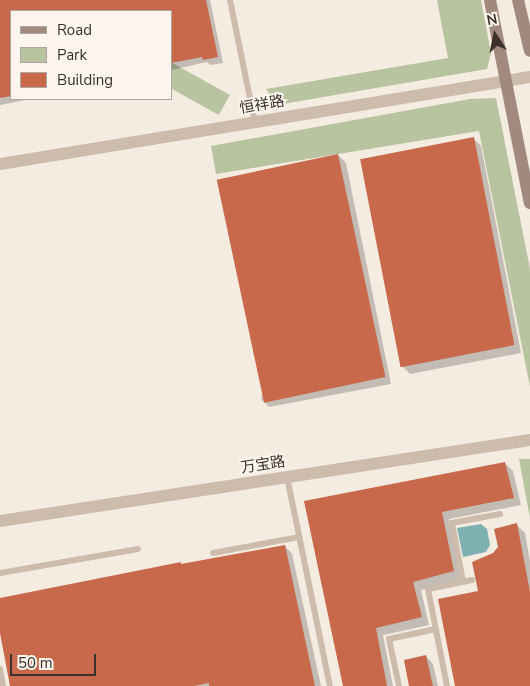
<!DOCTYPE html>
<meta charset="utf-8">
<style>
body{margin:0}
#map{position:relative;width:530px;height:686px;overflow:hidden;background:#f4ebe1;font-family:"Nunito Sans","Noto Sans SC",sans-serif}
div>[style]{position:absolute}
[style*='--x']{left:calc(var(--x)*1px);top:calc(var(--y)*1px);width:calc(var(--w)*1px);rotate:calc(var(--a)*1deg)}
.green>*{inset:0;background:#b8c4a0;transform-origin:0 0}
.water>*{inset:0;background:#7fb0b2}
.shadow>*{inset:0;background:#0003}
.building>*{inset:0;background:#c8694b;transform-origin:0 0}
.service>*{height:6px;margin:-3px;padding:0 3px;transform-origin:3px;border-radius:3px;background:#cdbbac}
.tertiary>*{height:12px;margin:-6px;padding:0 6px;transform-origin:6px;border-radius:6px;background:#cdbbac}
.secondary>*{height:12px;margin:-6px;padding:0 6px;transform-origin:6px;border-radius:6px;background:#a18a7d}
span{translate:-50% -50%;white-space:nowrap;text-align:center;line-height:1.15;-webkit-text-stroke:4px #fbf5ee;paint-order:stroke}
.street-label{font-size:15px;color:#3b302b}
.legend{position:absolute;left:10px;top:10px;width:162px;height:90px;box-sizing:border-box;background:#fbf5ee;border:1px solid #aea6a0;margin:0;padding:6px 9px;list-style:none;font-size:15px;color:#3b302b}
.legend li{display:flex;align-items:center;gap:10px;height:25px}
.legend b{width:25px;border:1px solid #aea6a0}
.north{position:absolute;left:470px;top:10px;width:50px;height:50px;-webkit-text-stroke:4px #fbf5ee;paint-order:stroke;rotate:349deg;font-size:14px;font-weight:700;line-height:20px;text-align:center;color:#3b302b}
.north::after{content:'';display:block;margin:auto;width:18px;height:22px;background:#3b302b;clip-path:polygon(50% 0,100% 100%,50% 72%,0 100%)}
.scale{position:absolute;left:10px;top:654px;width:86px;height:22px;box-sizing:border-box;border:2px solid #3b302b;border-top:0;padding-left:6px;font-size:15px;line-height:18px;white-space:nowrap;color:#3b302b;-webkit-text-stroke:4px #fbf5ee;paint-order:stroke}
</style>
<div id="map">
<div class="green">
<i style="clip-path:polygon(437px 0,481px 0,491px 53px,487px 69px,277px 105px,266px 89px,448px 58px)"></i>
<i style="left:230px;top:95px;width:23px;height:233px;rotate:119deg"></i>
<i style="clip-path:polygon(496px 98px,530px 269px,530px 387px,479px 131px,216px 174px,211px 146px,470px 99px)"></i>
<i style="clip-path:polygon(519px 459px,530px 459px,530px 518px)"></i>
</div>
<div class="water">
<i style="clip-path:polygon(481px 524px,487px 529px,490px 545px,486px 552px,463px 557px,457px 528px)"></i>
</div>
<div class="shadow">
<i style="clip-path:polygon(0 0,210px 0,223px 63px,210px 65px,207px 62px,171px 70px,171px 11px,11px 11px,11px 99px,30px 99px,0 105px)"></i>
<i style="clip-path:polygon(473px 138px,481px 146px,521px 353px,410px 374px,402px 366px)"></i>
<i style="clip-path:polygon(338px 155px,346px 163px,391px 384px,269px 407px,261px 399px)"></i>
<i style="clip-path:polygon(505px 463px,513px 471px,521px 505px,449px 519px,461px 579px,421px 590px,429px 625px,383px 635px,393px 686px,345px 686px,306px 502px)"></i>
<i style="clip-path:polygon(517px 525px,525px 533px,530px 561px,530px 686px,456px 686px,479px 592px,494px 554px)"></i>
<i style="clip-path:polygon(285px 546px,292px 554px,321px 686px,12px 686px,0 627px,0 599px)"></i>
<i style="clip-path:polygon(426px 656px,433px 664px,438px 686px,410px 686px)"></i>
</div>
<div class="building">
<i style="clip-path:polygon(0 0,206px 0,218px 57px,203px 60px,202px 57px,171px 63px,171px 11px,11px 11px,11px 96px,0 98px)"></i>
<i style="left:474px;top:137px;width:212px;height:116px;rotate:79deg"></i>
<i style="left:338px;top:154px;width:228px;height:124px;rotate:78deg"></i>
<i style="clip-path:polygon(505px 462px,514px 498px,442px 512px,454px 571px,413px 582px,422px 617px,376px 628px,387px 686px,343px 686px,304px 501px)"></i>
<i style="clip-path:polygon(517px 523px,530px 592px,530px 686px,455px 686px,438px 599px,478px 591px,472px 562px,493px 553px,498px 547px,494px 529px)"></i>
<i style="clip-path:polygon(285px 545px,315px 686px,209px 686px,209px 683px,194px 686px,10px 686px,0 633px,0 598px,181px 562px,181px 564px)"></i>
<i style="clip-path:polygon(426px 655px,433px 686px,409px 686px,404px 660px)"></i>
</div>
<div class="service">
<i style="--x:230;--y:0;--w:126;--a:78.5"></i>
<i style="--x:287;--y:477;--w:213;--a:78.4"></i>
<i style="--x:213;--y:553;--w:87;--a:-10.5"></i>
<i style="--x:0;--y:573;--w:140;--a:-9.9"></i>
<i style="--x:463;--y:582;--w:60;--a:-100.6"></i>
<i style="--x:452;--y:523;--w:49;--a:-10.6"></i>
<i style="--x:0;--y:669;--w:17;--a:80"></i>
<i style="--x:399;--y:686;--w:48;--a:-102"></i>
<i style="--x:389;--y:639;--w:48;--a:-12"></i>
<i style="--x:447;--y:686;--w:99;--a:-101.1"></i>
<i style="--x:428;--y:589;--w:45;--a:-11.6"></i>
</div>
<div class="tertiary">
<i style="--x:0;--y:164;--w:537;--a:-9.32"></i>
<i style="--x:0;--y:521;--w:536;--a:-8.69"></i>
</div>
<div class="secondary">
<i style="--x:490;--y:0;--w:207;--a:78.9"></i>
<i style="--x:518;--y:0;--w:52;--a:76.8"></i>
</div>
<div class="street-label">
<span style="left:262px;top:105px;rotate:-10deg">恒祥路</span>
<span style="left:263px;top:465px;rotate:-9deg">万宝路</span>
</div>
<ul class="legend">
<li><b style="height:6px;background:#a18a7d"></b>Road</li>
<li><b style="height:14px;background:#b8c4a0"></b>Park</li>
<li><b style="height:14px;background:#c8694b"></b>Building</li>
</ul>
<div class="north">N</div>
<div class="scale">50 m</div>
</div>
